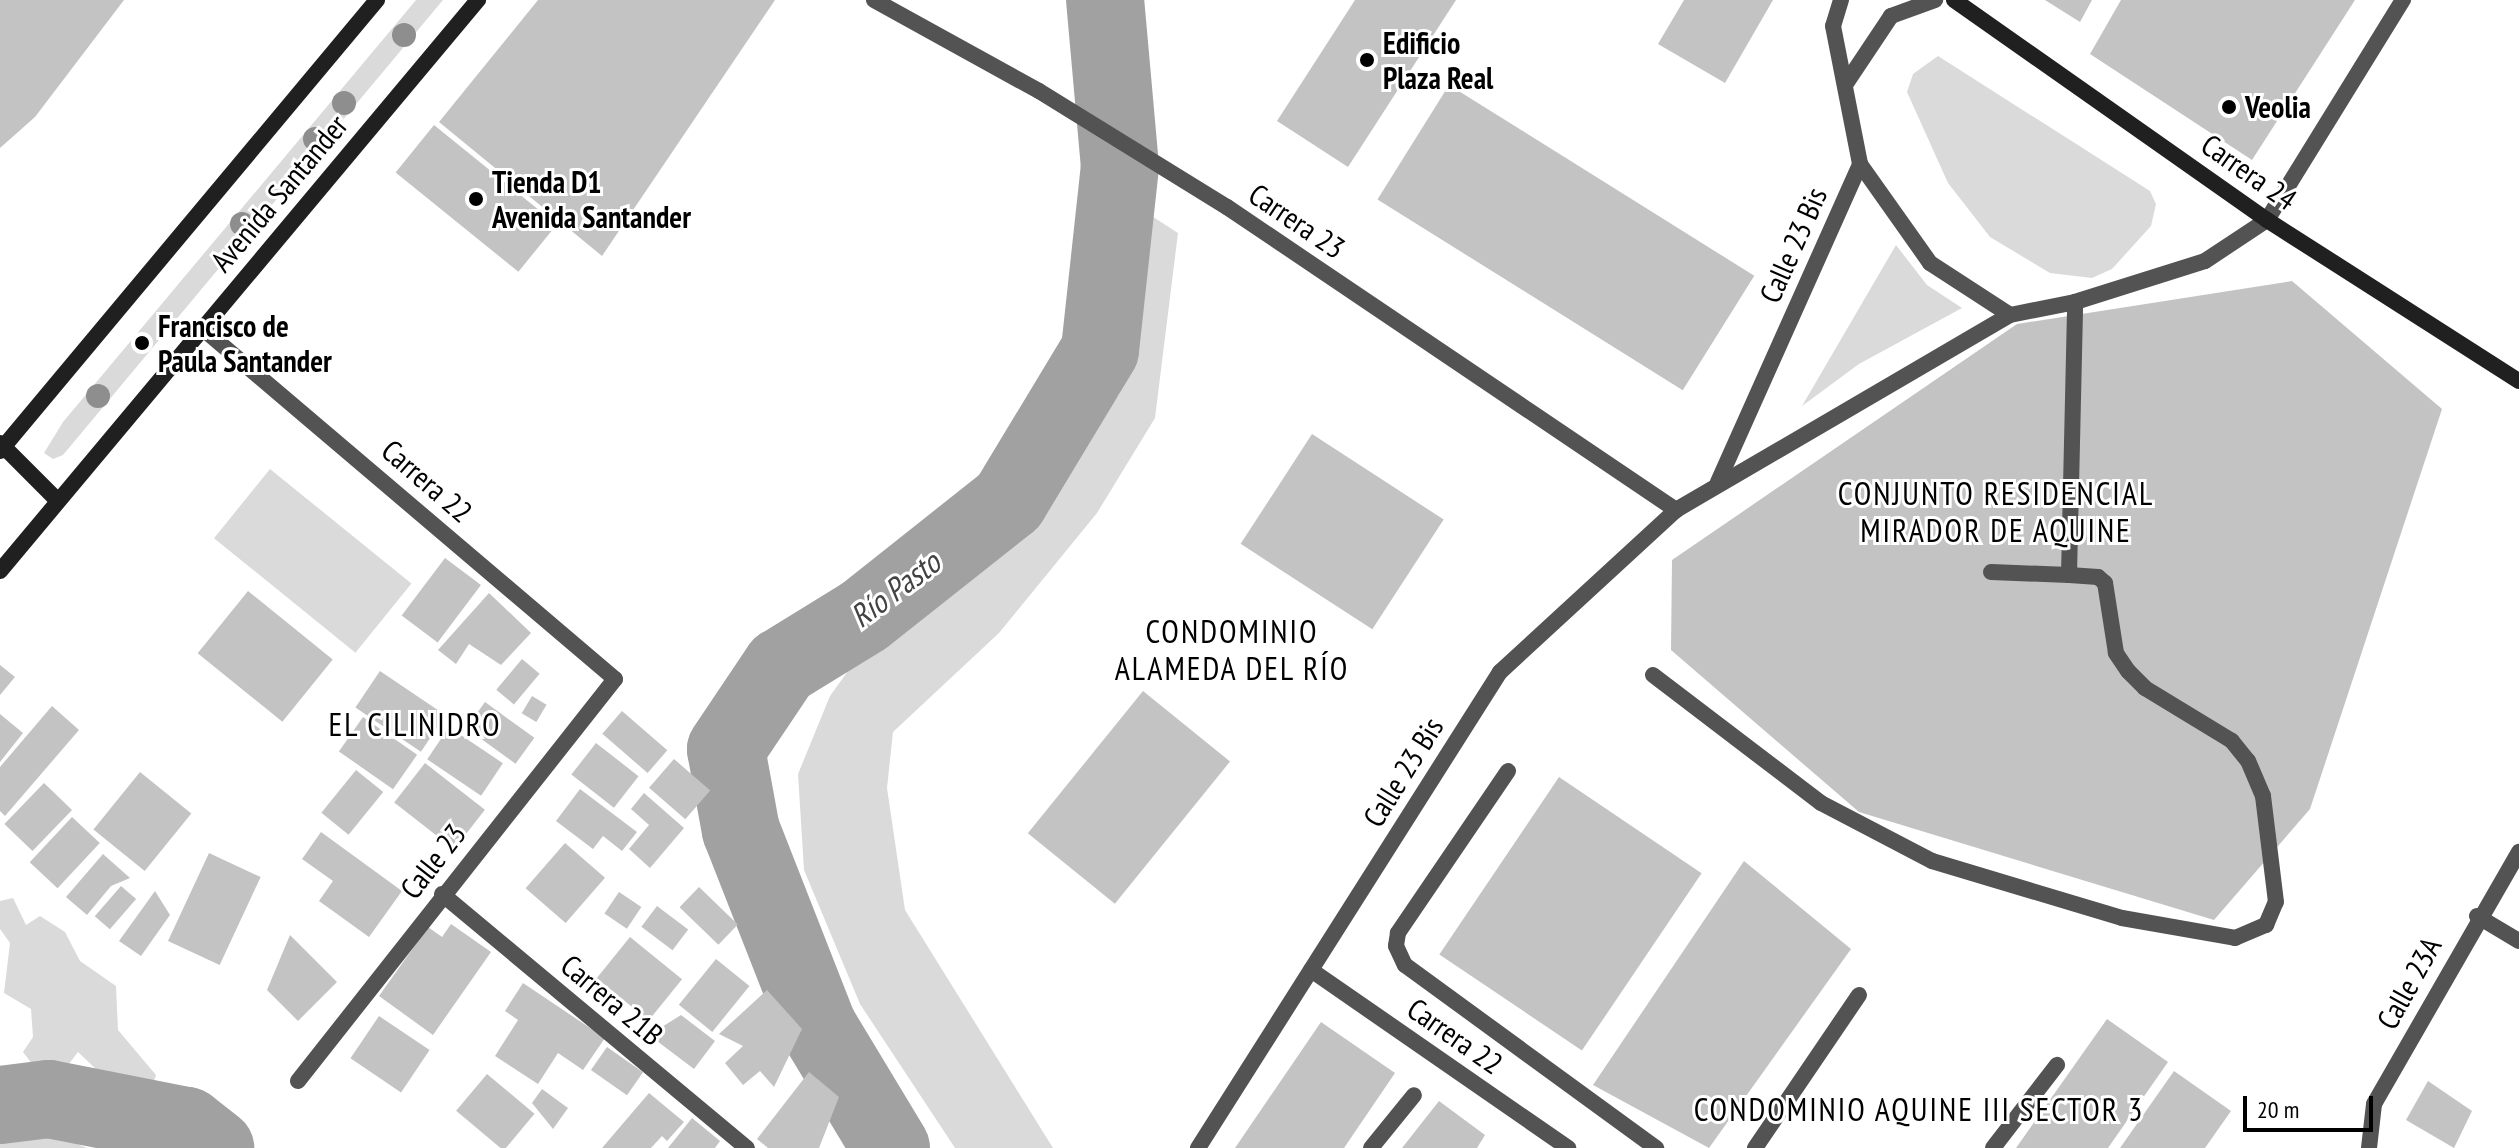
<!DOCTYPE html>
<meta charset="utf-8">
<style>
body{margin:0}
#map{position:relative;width:2519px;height:1148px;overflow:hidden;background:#fff;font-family:"PT Sans Narrow",sans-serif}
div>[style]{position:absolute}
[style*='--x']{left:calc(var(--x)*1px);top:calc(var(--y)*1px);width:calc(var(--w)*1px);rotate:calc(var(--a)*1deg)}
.green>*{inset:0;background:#dadada;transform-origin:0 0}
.river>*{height:78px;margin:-39px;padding:0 39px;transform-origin:39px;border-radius:39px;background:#a1a1a1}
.building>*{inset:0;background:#c3c3c3;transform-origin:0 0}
.lane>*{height:16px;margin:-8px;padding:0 8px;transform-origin:8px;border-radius:8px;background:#535353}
.street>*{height:16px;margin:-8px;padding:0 8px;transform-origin:8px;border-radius:8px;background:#535353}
.secondary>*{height:16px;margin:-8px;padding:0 8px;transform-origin:8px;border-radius:8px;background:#202020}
.trees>*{width:24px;height:24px;margin:-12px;border-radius:50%;background:#8e8e8e}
.dots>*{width:22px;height:22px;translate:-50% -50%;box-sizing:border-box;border:4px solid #fff;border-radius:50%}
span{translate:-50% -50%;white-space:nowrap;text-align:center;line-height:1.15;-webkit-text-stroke:6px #fff;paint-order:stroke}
.poi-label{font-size:30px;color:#000;font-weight:700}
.left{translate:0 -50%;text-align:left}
.street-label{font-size:30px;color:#000}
.neighbourhood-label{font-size:32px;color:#000;letter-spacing:2px}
.water-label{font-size:32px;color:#424242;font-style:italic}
.scale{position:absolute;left:2243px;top:1096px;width:130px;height:36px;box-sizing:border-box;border:4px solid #000;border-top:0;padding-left:10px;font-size:24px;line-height:28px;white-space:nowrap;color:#000;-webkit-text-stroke:6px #fff;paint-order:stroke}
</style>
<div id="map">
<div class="green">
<i style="clip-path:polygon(416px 0,443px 0,63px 455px,53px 459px,44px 453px,63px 422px)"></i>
<i style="clip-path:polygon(1938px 56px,2150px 191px,2156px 204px,2151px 226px,2112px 269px,2092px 278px,2050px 273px,1990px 237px,1948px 183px,1907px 92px,1913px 74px)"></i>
<i style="clip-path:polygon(1133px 204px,1178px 233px,1155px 418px,1097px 513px,999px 633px,893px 732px,887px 788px,905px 910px,1053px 1148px,955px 1148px,860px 1004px,804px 870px,798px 774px,830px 696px,866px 646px,980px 562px,1078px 453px,1120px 393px)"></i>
<i style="clip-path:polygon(1896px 245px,1927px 285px,1962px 308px,1859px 364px,1802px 406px)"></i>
<i style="left:270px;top:469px;width:182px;height:89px;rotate:39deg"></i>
<i style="clip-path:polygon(13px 898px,26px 925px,40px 916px,65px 932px,80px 961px,116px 986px,118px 1030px,156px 1075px,148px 1098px,98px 1071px,78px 1052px,62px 1073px,39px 1073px,23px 1052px,33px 1037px,31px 1009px,4px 993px,10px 943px,0 929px,0 901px)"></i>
<i style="clip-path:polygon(46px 1131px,87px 1148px,0 1148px,0 1133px)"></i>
</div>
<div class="river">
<i style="--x:0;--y:1105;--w:49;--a:-7"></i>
<i style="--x:49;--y:1099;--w:141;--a:11.1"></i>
<i style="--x:187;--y:1126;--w:36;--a:38"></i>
<i style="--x:891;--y:1148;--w:141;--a:-121.1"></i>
<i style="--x:818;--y:1027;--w:211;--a:-111.4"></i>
<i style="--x:741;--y:831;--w:83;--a:-100.4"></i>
<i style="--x:726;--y:749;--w:99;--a:-56.1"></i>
<i style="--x:781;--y:667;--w:97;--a:-31.6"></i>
<i style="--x:864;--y:616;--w:185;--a:-38.4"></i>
<i style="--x:1009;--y:501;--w:176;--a:-58.9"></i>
<i style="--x:1100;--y:350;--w:184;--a:-83.8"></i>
<i style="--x:1120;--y:167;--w:168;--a:-95.1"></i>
</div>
<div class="building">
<i style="clip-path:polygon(0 0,124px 0,35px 117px,0 148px)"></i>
<i style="clip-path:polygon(538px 0,775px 0,602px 256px,439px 122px)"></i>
<i style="clip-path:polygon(1355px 0,1456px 0,1348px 167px,1277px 121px)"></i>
<i style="clip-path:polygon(1684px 0,1773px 0,1725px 83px,1658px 44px)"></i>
<i style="clip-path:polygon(2045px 0,2092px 0,2080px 22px)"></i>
<i style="clip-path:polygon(2121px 0,2355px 0,2252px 160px,2090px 54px)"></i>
<i style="left:1449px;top:85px;width:360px;height:135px;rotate:32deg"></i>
<i style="left:434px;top:125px;width:158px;height:61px;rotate:39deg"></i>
<i style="clip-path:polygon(2292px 281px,2442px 409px,2310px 809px,2214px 920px,1859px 812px,1671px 650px,1672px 560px,2017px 324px)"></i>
<i style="left:1312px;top:434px;width:157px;height:131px;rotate:33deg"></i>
<i style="left:445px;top:558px;width:45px;height:72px;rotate:37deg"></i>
<i style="left:248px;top:591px;width:109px;height:80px;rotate:39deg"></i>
<i style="clip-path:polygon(489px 593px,531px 633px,501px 665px,469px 644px,456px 664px,438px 650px)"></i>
<i style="left:522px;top:659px;width:23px;height:40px;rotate:40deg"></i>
<i style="clip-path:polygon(0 665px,15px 677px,0 695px)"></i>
<i style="left:380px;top:671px;width:79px;height:44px;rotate:34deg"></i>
<i style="left:1143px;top:691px;width:112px;height:183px;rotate:39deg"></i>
<i style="left:532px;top:696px;width:17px;height:20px;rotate:31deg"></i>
<i style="left:485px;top:702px;width:61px;height:32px;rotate:36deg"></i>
<i style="clip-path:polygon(52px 706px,79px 730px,5px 816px,0 811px,0 767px)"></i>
<i style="left:622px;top:711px;width:60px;height:30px;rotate:41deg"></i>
<i style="clip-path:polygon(0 714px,23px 733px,0 762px)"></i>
<i style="left:363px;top:717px;width:66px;height:42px;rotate:35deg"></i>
<i style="left:449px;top:727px;width:65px;height:39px;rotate:34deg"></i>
<i style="left:596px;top:743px;width:54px;height:40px;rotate:38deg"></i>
<i style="left:674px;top:759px;width:48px;height:38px;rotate:41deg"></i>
<i style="left:425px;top:763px;width:76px;height:50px;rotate:38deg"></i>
<i style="left:356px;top:770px;width:35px;height:55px;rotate:39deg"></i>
<i style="left:140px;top:772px;width:66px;height:74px;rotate:39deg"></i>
<i style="left:1559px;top:777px;width:172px;height:214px;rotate:34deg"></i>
<i style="left:44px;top:783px;width:39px;height:57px;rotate:44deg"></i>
<i style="clip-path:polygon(580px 789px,637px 832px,622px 851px,603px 836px,593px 849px,556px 821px)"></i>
<i style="clip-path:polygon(644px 793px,684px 828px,650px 868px,629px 849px,649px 825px,631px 809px)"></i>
<i style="left:72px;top:817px;width:38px;height:62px;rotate:43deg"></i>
<i style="clip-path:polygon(321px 832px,402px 891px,369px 937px,319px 901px,333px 881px,302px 859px)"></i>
<i style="left:565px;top:843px;width:53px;height:60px;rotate:41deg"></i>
<i style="left:209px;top:853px;width:57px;height:97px;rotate:25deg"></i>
<i style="clip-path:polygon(103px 854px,130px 878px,111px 886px,87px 915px,66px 897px)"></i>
<i style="clip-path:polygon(1744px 861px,1851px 949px,1709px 1148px,1593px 1085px)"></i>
<i style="left:121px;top:886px;width:20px;height:40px;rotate:41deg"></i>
<i style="left:699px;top:887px;width:54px;height:28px;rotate:44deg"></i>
<i style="clip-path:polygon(155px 891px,170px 915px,141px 956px,119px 941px)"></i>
<i style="left:619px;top:892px;width:27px;height:26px;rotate:34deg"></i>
<i style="left:657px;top:906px;width:39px;height:26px;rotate:37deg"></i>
<i style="clip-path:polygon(451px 924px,491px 952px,433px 1035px,379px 996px,428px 927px,442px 937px)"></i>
<i style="clip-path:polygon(290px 935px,337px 982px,298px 1021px,267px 990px)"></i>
<i style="left:630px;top:937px;width:67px;height:53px;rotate:39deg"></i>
<i style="left:716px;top:959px;width:43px;height:59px;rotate:39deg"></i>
<i style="clip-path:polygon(523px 983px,605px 1038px,583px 1070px,558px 1053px,538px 1084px,495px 1056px,518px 1020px,505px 1011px)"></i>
<i style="clip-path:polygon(767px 990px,802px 1029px,774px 1087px,760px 1071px,743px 1085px,725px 1063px,743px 1046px,719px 1034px)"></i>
<i style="clip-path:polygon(681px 1015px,715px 1041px,694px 1069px,649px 1035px)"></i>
<i style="left:379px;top:1016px;width:61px;height:51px;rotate:34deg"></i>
<i style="clip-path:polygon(2107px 1019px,2168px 1062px,2108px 1148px,2016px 1148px)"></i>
<i style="clip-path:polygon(1321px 1022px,1395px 1073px,1344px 1148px,1235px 1148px)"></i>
<i style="left:607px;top:1047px;width:44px;height:28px;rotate:35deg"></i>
<i style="clip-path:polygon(2174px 1071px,2231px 1111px,2205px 1148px,2120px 1148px)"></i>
<i style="clip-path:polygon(809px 1072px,839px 1097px,819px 1148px,768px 1148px,757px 1139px)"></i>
<i style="left:487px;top:1074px;width:62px;height:48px;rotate:40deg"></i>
<i style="clip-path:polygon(2428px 1081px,2472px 1111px,2454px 1148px,2406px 1120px)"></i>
<i style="clip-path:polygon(542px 1089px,568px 1108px,553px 1129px,532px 1103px)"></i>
<i style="clip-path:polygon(649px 1093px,684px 1122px,667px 1141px,662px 1136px,651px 1148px,602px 1148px)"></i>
<i style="clip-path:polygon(1439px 1101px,1485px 1135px,1477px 1148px,1402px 1148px)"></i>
<i style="clip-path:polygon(692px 1118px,720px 1141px,715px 1148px,668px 1148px)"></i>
</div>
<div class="lane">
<i style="--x:1991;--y:572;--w:78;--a:2.2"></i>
<i style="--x:2069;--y:575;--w:273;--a:-88.7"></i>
<i style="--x:1653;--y:675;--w:211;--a:37.3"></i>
<i style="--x:1821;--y:803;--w:125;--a:27.6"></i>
<i style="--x:1932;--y:861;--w:198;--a:16.7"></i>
<i style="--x:2122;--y:918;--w:115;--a:10"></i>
<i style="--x:2235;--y:938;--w:34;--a:-23"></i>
<i style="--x:2266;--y:925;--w:25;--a:-67"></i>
<i style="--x:2276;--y:902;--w:107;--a:-97"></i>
<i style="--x:2263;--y:796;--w:38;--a:-113"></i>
<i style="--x:2248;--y:761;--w:26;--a:-129"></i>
<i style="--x:2232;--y:741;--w:102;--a:-148.7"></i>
<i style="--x:2145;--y:688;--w:24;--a:-135"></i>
<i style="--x:2128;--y:671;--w:22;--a:-124"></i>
<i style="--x:2116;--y:653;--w:71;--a:-98.9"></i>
<i style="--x:2105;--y:583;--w:9;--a:-139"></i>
<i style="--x:2098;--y:577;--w:29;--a:-176"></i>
</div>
<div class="street">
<i style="--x:874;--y:0;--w:188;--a:28.9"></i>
<i style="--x:1039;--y:91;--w:221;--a:31.7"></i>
<i style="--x:1227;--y:207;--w:542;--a:34.01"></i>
<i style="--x:1841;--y:0;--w:27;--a:107"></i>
<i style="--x:1833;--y:26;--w:141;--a:78.9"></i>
<i style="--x:1860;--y:164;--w:121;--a:54.7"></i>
<i style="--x:1930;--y:263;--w:95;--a:33"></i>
<i style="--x:2010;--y:315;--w:66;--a:-11.3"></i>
<i style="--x:2075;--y:302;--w:136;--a:-17.5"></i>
<i style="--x:2205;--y:261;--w:74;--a:-33.5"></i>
<i style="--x:2267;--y:220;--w:259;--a:-58.3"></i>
<i style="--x:1845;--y:85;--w:83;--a:-56.3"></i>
<i style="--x:1891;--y:16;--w:47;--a:-20"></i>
<i style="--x:202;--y:328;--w:542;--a:40.36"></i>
<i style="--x:615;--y:679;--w:512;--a:128.26"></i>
<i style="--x:1718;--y:482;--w:348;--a:-65.9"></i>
<i style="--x:1508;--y:771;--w:196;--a:124.2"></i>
<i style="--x:1398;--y:933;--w:13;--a:99"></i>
<i style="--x:1396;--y:946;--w:21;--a:65"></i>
<i style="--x:1405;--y:965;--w:311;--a:36.1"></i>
<i style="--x:442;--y:894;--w:397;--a:39.8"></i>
<i style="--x:2477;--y:916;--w:49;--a:30.8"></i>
<i style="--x:1311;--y:970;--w:313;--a:34.7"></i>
<i style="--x:1198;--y:1148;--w:564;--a:-57.61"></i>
<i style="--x:1500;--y:672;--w:239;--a:-42.6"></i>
<i style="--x:1676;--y:510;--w:387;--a:-30.3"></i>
<i style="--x:1371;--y:1148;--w:68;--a:-50.9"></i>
<i style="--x:1755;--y:1148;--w:185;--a:-55.8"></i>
<i style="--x:1993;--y:1148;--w:105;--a:-52.4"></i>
<i style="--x:2369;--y:1148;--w:44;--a:-83.5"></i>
<i style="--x:2374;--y:1104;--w:291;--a:-60.1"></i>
</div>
<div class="secondary">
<i style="--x:1954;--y:0;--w:383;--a:35.1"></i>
<i style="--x:2267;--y:220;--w:299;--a:32.6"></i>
<i style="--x:0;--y:443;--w:82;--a:45"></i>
<i style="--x:0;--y:451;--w:588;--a:-50.11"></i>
<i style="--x:0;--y:571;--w:745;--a:-50.07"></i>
</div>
<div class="trees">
<i style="left:404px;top:35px"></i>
<i style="left:344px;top:103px"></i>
<i style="left:315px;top:139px"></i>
<i style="left:242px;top:224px"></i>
<i style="left:98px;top:396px"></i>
</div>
<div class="dots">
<i style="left:1367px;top:60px;background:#000"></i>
<i style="left:2229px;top:107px;background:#000"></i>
<i style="left:476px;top:199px;background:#000"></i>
<i style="left:142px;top:343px;background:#000"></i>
</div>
<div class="poi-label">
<span class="left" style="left:1383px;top:60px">Edificio<br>Plaza Real</span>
<span class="left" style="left:2245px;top:107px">Veolia</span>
<span class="left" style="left:492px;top:199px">Tienda D1<br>Avenida Santander</span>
<span class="left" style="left:158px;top:343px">Francisco de<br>Paula Santander</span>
</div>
<div class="street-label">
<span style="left:2249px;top:172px;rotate:35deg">Carrera 24</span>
<span style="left:279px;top:193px;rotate:-50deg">Avenida Santander</span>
<span style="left:1297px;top:221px;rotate:34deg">Carrera 23</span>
<span style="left:1793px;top:245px;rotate:-66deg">Calle 23 Bis</span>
<span style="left:427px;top:481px;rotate:41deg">Carrera 22</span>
<span style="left:1403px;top:772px;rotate:-58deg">Calle 23 Bis</span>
<span style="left:433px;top:861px;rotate:-52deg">Calle 23</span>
<span style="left:2409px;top:983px;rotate:-61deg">Calle 23A</span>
<span style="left:612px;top:1000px;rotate:40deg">Carrera 21B</span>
<span style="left:1455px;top:1036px;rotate:35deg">Carrera 22</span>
</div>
<div class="neighbourhood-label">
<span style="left:1996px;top:512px">CONJUNTO RESIDENCIAL<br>MIRADOR DE AQUINE</span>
<span style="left:1232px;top:650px">CONDOMINIO<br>ALAMEDA DEL RÍO</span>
<span style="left:415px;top:724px">EL CILINIDRO</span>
<span style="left:1919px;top:1109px">CONDOMINIO AQUINE III SECTOR 3</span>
</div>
<div class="water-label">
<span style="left:895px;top:589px;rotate:-37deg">Río Pasto</span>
</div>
<div class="scale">20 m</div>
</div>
